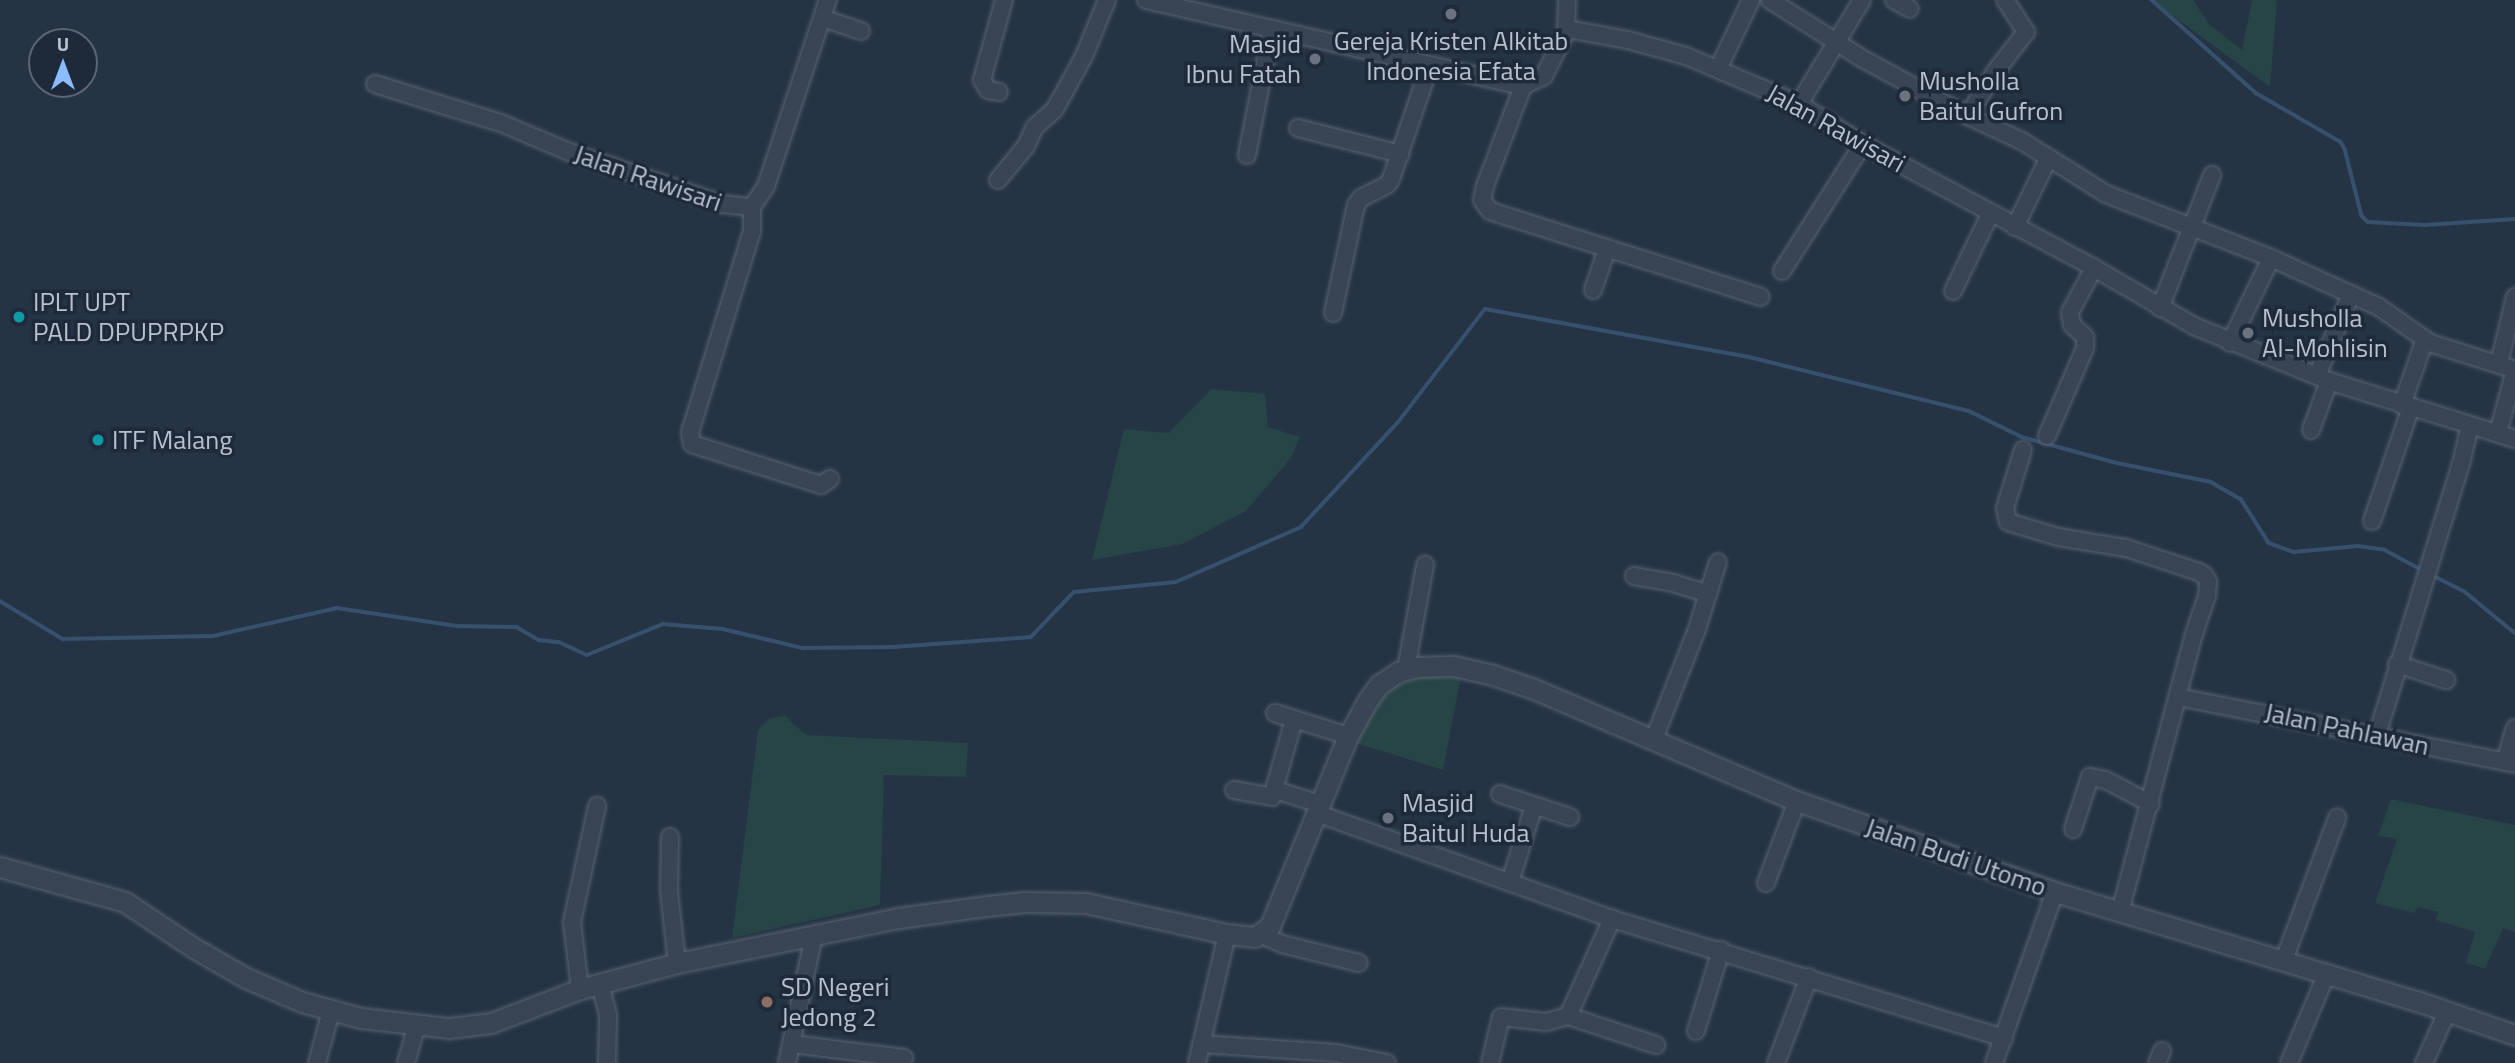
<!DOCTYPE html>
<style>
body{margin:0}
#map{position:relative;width:2515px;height:1063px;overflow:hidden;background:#253445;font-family:"Titillium Web",sans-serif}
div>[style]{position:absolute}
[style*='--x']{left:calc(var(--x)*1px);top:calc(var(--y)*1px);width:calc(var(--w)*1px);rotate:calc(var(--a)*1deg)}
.green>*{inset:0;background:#274446}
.stream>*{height:3.5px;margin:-1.75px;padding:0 1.75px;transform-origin:1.75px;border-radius:1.75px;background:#37506e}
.roads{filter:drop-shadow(0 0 2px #586372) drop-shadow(0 0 2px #586372)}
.minor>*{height:16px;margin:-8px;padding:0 8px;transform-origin:8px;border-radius:8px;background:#394555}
.tertiary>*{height:19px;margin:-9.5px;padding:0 9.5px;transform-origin:9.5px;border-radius:9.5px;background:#394555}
.dots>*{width:19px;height:19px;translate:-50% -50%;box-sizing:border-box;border:4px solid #1e2a3a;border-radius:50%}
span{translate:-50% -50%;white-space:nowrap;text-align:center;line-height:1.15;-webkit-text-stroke:7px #1e2a3a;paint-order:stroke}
.poi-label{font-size:26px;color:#b7c1ce}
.right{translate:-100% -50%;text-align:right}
.left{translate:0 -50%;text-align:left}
.street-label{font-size:26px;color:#b7c1ce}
.north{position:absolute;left:28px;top:28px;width:70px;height:70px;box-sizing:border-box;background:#1e2a3a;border:2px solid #5b6675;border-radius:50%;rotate:0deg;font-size:19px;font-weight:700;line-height:28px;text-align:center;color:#b7c1ce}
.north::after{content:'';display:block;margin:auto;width:24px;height:32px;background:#8bbcff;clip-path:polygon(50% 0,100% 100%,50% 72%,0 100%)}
</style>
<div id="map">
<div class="green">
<i style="clip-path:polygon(2151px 0,2193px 0,2210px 25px,2242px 50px,2252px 0,2277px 0,2270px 87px)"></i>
<i style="clip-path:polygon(1211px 389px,1265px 394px,1268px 427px,1300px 437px,1291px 458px,1246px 511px,1182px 544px,1092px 560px,1124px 429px,1169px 433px)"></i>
<i style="clip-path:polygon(1461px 676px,1443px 770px,1356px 743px,1376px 706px,1393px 686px,1422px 677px)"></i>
<i style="clip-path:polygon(785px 716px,806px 735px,968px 743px,966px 777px,884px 775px,880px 905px,732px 938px,758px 730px,770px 718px)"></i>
<i style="clip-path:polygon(2391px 799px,2515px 825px,2515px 932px,2503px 928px,2485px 969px,2466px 963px,2475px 932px,2436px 920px,2438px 912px,2418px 907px,2414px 913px,2375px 903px,2397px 839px,2378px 836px)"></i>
</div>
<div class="stream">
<i style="--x:2152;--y:0;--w:140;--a:41.8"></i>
<i style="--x:2256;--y:93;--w:98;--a:30"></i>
<i style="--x:2341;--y:142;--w:8;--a:60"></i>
<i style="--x:2345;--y:149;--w:69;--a:75.8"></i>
<i style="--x:2362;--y:216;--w:8;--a:45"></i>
<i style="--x:2368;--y:222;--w:57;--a:3"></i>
<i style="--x:2425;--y:225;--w:90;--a:-3.8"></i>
<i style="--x:2432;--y:575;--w:36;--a:27"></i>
<i style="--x:2464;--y:591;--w:66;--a:39.5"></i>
<i style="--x:0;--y:601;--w:74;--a:31.1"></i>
<i style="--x:63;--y:639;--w:150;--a:-1.1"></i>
<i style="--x:213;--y:636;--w:127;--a:-12.7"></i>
<i style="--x:337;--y:608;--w:121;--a:8.5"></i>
<i style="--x:457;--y:626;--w:60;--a:1"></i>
<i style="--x:517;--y:627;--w:26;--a:31"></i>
<i style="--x:539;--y:640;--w:20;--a:6"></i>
<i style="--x:559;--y:642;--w:31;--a:25"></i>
<i style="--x:587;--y:655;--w:82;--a:-22.2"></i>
<i style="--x:663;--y:624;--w:60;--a:4.8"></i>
<i style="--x:723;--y:629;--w:82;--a:13.4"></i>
<i style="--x:803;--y:648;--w:90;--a:-0.6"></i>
<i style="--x:893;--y:647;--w:138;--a:-4.1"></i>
<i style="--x:1031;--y:637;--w:62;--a:-46.3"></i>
<i style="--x:1074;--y:592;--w:102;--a:-5.6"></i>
<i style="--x:1176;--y:582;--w:137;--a:-23.7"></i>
<i style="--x:1301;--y:527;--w:144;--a:-47.2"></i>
<i style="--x:1399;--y:421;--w:141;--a:-52.5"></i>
<i style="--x:1485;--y:309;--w:268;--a:10.3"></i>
<i style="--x:1749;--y:357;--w:227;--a:13.8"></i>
<i style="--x:1969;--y:411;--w:59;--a:26.1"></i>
<i style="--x:2022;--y:437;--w:98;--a:15.3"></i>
<i style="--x:2117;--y:463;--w:96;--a:11.4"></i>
<i style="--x:2211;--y:482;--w:34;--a:30"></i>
<i style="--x:2241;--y:499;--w:52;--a:57.5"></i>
<i style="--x:2269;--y:543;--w:27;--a:20"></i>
<i style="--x:2294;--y:552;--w:64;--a:-5.4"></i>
<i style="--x:2358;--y:546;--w:27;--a:8"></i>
<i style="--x:2385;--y:550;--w:42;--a:28.4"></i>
</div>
<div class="roads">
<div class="minor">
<i style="--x:1146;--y:0;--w:387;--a:12.9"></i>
<i style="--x:1523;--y:86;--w:23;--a:-25"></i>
<i style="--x:1544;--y:76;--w:49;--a:-63.4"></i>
<i style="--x:1566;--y:32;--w:7;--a:-16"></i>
<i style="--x:1573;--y:30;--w:56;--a:10.3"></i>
<i style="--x:1628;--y:40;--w:60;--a:15.4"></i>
<i style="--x:1686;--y:56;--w:123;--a:23"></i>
<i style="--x:1799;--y:104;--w:75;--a:32"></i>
<i style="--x:1863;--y:144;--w:262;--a:28.2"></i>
<i style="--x:2094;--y:268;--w:116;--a:30.1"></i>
<i style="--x:2194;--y:326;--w:146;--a:22.2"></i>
<i style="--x:2329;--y:381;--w:195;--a:17.3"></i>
<i style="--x:1770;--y:0;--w:110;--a:32.4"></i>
<i style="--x:1863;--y:59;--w:119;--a:28.5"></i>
<i style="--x:1968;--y:116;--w:60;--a:24.8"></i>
<i style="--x:2022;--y:141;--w:99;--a:32.2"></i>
<i style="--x:2106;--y:194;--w:177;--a:21.2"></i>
<i style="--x:2271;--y:258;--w:119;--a:24.4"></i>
<i style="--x:2379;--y:307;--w:62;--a:35.2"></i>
<i style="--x:2430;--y:343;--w:89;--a:17.6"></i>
<i style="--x:2515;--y:370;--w:65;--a:105.1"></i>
<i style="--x:1894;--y:0;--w:18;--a:29"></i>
<i style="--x:822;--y:18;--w:41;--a:18.4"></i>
<i style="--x:1566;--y:32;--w:32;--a:-88"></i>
<i style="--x:1719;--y:67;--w:74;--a:-64.5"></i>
<i style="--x:375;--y:84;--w:132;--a:17.2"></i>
<i style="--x:501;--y:123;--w:72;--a:23"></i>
<i style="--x:567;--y:151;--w:164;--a:18.9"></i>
<i style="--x:722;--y:204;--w:30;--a:6"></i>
<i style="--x:752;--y:207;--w:25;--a:-56"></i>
<i style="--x:766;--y:186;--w:196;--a:-71.6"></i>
<i style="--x:1523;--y:86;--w:107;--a:110.8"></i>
<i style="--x:1485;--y:186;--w:14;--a:102"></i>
<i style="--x:1482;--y:200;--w:14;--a:54"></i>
<i style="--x:1490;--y:211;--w:284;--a:17.6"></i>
<i style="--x:999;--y:92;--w:11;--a:-170"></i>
<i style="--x:988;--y:90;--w:12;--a:-121"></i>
<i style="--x:982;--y:80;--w:83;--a:-74.6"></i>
<i style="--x:1799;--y:104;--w:122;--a:-58.8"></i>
<i style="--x:1968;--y:116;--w:52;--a:-58.5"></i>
<i style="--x:1995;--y:72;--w:51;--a:-52.2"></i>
<i style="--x:2026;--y:32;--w:38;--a:-123"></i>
<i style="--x:1298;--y:128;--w:106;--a:14.2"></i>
<i style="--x:1247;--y:155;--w:126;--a:-79"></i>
<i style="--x:998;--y:180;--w:44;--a:-50.5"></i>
<i style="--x:1026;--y:146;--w:21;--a:-65"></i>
<i style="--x:1035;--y:127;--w:27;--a:-42"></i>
<i style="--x:1055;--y:109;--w:60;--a:-61.3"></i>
<i style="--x:1084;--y:56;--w:61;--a:-67.7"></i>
<i style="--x:752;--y:207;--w:24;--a:90"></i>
<i style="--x:752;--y:231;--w:210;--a:107.1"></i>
<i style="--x:690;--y:432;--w:12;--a:81"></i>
<i style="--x:692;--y:444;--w:135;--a:17.6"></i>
<i style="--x:821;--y:485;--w:11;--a:-34"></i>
<i style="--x:2015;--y:227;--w:76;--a:-64.1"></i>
<i style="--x:1782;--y:271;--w:151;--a:-57.5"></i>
<i style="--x:1593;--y:290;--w:43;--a:-71.1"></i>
<i style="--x:1953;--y:291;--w:85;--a:-64.3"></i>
<i style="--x:2160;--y:308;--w:143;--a:-68.6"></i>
<i style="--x:1333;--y:313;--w:110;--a:-78"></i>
<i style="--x:1356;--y:205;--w:9;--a:-54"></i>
<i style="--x:1361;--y:198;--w:29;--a:-27"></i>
<i style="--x:1387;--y:185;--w:7;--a:-56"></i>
<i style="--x:1391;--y:179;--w:120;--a:-71.1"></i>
<i style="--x:2230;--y:343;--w:94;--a:-64.2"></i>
<i style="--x:2499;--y:364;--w:69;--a:-76.6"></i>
<i style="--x:2317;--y:376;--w:89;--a:-67.5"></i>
<i style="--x:2402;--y:405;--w:70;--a:-70.8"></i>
<i style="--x:2311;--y:430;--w:52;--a:-69.8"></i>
<i style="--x:2047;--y:436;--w:96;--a:-66.6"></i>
<i style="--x:2085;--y:348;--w:11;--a:-90"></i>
<i style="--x:2085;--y:337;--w:18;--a:-137"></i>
<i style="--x:2072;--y:325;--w:13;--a:-99"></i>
<i style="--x:2070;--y:312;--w:50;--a:-61.4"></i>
<i style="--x:2023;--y:450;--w:61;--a:107.2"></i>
<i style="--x:2005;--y:508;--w:14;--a:78"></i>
<i style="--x:2008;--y:522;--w:52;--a:16.7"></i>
<i style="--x:2058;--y:537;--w:69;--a:9.2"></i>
<i style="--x:2126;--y:548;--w:77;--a:18.2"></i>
<i style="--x:2199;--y:572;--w:7;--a:34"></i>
<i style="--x:2205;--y:576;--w:7;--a:63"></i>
<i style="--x:2208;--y:582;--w:14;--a:94"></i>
<i style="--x:2207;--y:596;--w:40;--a:108.9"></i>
<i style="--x:2194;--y:634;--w:288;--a:104.9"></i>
<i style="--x:2372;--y:521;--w:120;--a:-71.1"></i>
<i style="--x:1634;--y:576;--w:40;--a:10"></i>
<i style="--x:1673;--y:583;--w:37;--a:17"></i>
<i style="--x:2397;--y:664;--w:52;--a:18.1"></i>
<i style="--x:1406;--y:669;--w:106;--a:-79.6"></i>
<i style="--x:2178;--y:697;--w:344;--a:11.2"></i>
<i style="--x:1275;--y:713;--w:77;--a:17.5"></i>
<i style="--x:2377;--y:735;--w:284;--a:-72.8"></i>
<i style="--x:2461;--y:464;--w:40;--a:-77"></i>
<i style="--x:1654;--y:739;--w:115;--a:-68.6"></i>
<i style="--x:1696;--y:632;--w:73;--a:-72.6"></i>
<i style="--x:2505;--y:762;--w:35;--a:-74"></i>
<i style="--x:1234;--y:790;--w:39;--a:10"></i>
<i style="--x:1272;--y:797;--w:80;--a:-74.1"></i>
<i style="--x:1275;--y:790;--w:47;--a:17.3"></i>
<i style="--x:1500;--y:794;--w:74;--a:18.2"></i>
<i style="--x:1316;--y:813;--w:314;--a:19.7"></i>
<i style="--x:1612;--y:919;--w:410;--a:16.9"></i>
<i style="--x:2073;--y:829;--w:55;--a:-71.9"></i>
<i style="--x:2090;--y:777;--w:16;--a:11"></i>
<i style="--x:2106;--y:780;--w:51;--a:28.1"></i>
<i style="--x:670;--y:837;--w:54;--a:91.1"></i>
<i style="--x:669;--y:891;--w:72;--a:83.7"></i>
<i style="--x:1510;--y:882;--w:80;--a:-72.5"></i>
<i style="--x:1766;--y:883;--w:88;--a:-69.3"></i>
<i style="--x:1262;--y:935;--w:22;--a:24"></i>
<i style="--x:1282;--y:944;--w:79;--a:13.9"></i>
<i style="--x:2284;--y:960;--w:152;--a:-69.5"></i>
<i style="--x:600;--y:983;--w:34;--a:76"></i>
<i style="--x:608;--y:1016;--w:47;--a:91.2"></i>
<i style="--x:580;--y:989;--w:67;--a:-96.8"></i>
<i style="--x:572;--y:922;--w:119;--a:-77.8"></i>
<i style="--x:1568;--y:1016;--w:93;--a:18.2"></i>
<i style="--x:1696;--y:1031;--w:85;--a:-72.8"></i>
<i style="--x:792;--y:1044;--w:113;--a:7.1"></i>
<i style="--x:1201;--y:1044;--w:135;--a:3.8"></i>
<i style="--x:1336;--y:1053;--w:52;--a:11.1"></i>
<i style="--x:317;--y:1063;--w:54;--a:-74.9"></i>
<i style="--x:406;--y:1063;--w:40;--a:-74"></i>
<i style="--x:787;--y:1063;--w:131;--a:-78.1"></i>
<i style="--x:1197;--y:1063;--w:132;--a:-76.9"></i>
<i style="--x:1490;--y:1063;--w:47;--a:-76.6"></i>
<i style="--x:1501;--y:1017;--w:45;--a:6.3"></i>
<i style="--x:1546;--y:1022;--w:23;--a:-15"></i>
<i style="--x:1568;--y:1016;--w:107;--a:-65.6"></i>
<i style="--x:1776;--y:1063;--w:92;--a:-69"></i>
<i style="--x:1994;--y:1063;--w:182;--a:-70.4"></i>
<i style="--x:2157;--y:1063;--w:13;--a:-67"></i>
<i style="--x:2289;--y:1063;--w:98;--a:-67.1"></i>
<i style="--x:2424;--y:1063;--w:56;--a:-65.7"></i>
</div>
<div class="tertiary">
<i style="--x:0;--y:867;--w:130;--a:15.6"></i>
<i style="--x:125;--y:902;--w:83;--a:33.7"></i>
<i style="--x:194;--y:948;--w:60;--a:30"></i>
<i style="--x:246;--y:978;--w:61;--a:23.2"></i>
<i style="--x:302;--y:1002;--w:61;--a:15.2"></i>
<i style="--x:361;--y:1018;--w:89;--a:6.5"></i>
<i style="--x:449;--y:1028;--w:42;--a:-6.8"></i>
<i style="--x:491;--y:1023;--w:95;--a:-20.9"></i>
<i style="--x:580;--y:989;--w:100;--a:-15"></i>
<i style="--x:677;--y:963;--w:226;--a:-11.5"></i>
<i style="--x:898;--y:918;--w:90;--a:-7.7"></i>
<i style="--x:987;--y:906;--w:38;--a:-6"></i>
<i style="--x:1025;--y:902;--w:61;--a:0.9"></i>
<i style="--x:1086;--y:903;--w:144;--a:12.4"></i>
<i style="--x:1227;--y:934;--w:28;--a:6"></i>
<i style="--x:1255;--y:937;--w:19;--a:-36"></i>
<i style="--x:1270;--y:926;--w:205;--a:-67.7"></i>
<i style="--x:1348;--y:736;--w:41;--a:-60.9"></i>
<i style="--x:1368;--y:700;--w:19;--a:-54"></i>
<i style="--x:1379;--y:685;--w:23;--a:-34"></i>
<i style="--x:1398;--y:672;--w:20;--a:-15"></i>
<i style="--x:1417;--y:667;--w:37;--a:-2"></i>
<i style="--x:1454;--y:666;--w:37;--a:13"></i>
<i style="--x:1490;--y:674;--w:46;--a:18.8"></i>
<i style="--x:1534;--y:689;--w:286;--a:23.1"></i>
<i style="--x:1797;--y:801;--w:274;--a:19.4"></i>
<i style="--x:2055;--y:892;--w:378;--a:16.8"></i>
<i style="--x:2417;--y:1001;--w:104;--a:19.1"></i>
</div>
</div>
<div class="dots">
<i style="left:1451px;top:14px;background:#6b7280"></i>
<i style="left:1315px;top:59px;background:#6b7280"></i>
<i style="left:1905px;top:96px;background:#6b7280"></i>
<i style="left:19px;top:317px;background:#0f9aa8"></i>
<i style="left:2248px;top:333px;background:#6b7280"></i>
<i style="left:98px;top:440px;background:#0f9aa8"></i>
<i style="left:1388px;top:818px;background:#6b7280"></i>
<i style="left:767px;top:1002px;background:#8d6e63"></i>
</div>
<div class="poi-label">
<span style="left:1451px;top:56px">Gereja Kristen Alkitab<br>Indonesia Efata</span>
<span class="right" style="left:1301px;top:59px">Masjid<br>Ibnu Fatah</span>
<span class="left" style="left:1919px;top:96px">Musholla<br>Baitul Gufron</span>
<span class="left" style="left:33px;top:317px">IPLT UPT<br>PALD DPUPRPKP</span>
<span class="left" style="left:2262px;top:333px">Musholla<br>Al-Mohlisin</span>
<span class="left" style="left:112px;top:440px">ITF Malang</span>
<span class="left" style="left:1402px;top:818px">Masjid<br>Baitul Huda</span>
<span class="left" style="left:781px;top:1002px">SD Negeri<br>Jedong 2</span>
</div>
<div class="street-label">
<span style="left:1836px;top:128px;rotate:29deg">Jalan Rawisari</span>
<span style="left:648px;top:178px;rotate:19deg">Jalan Rawisari</span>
<span style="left:2347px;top:729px;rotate:12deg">Jalan Pahlawan</span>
<span style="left:1956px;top:857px;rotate:19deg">Jalan Budi Utomo</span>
</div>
<div class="north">U</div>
</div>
